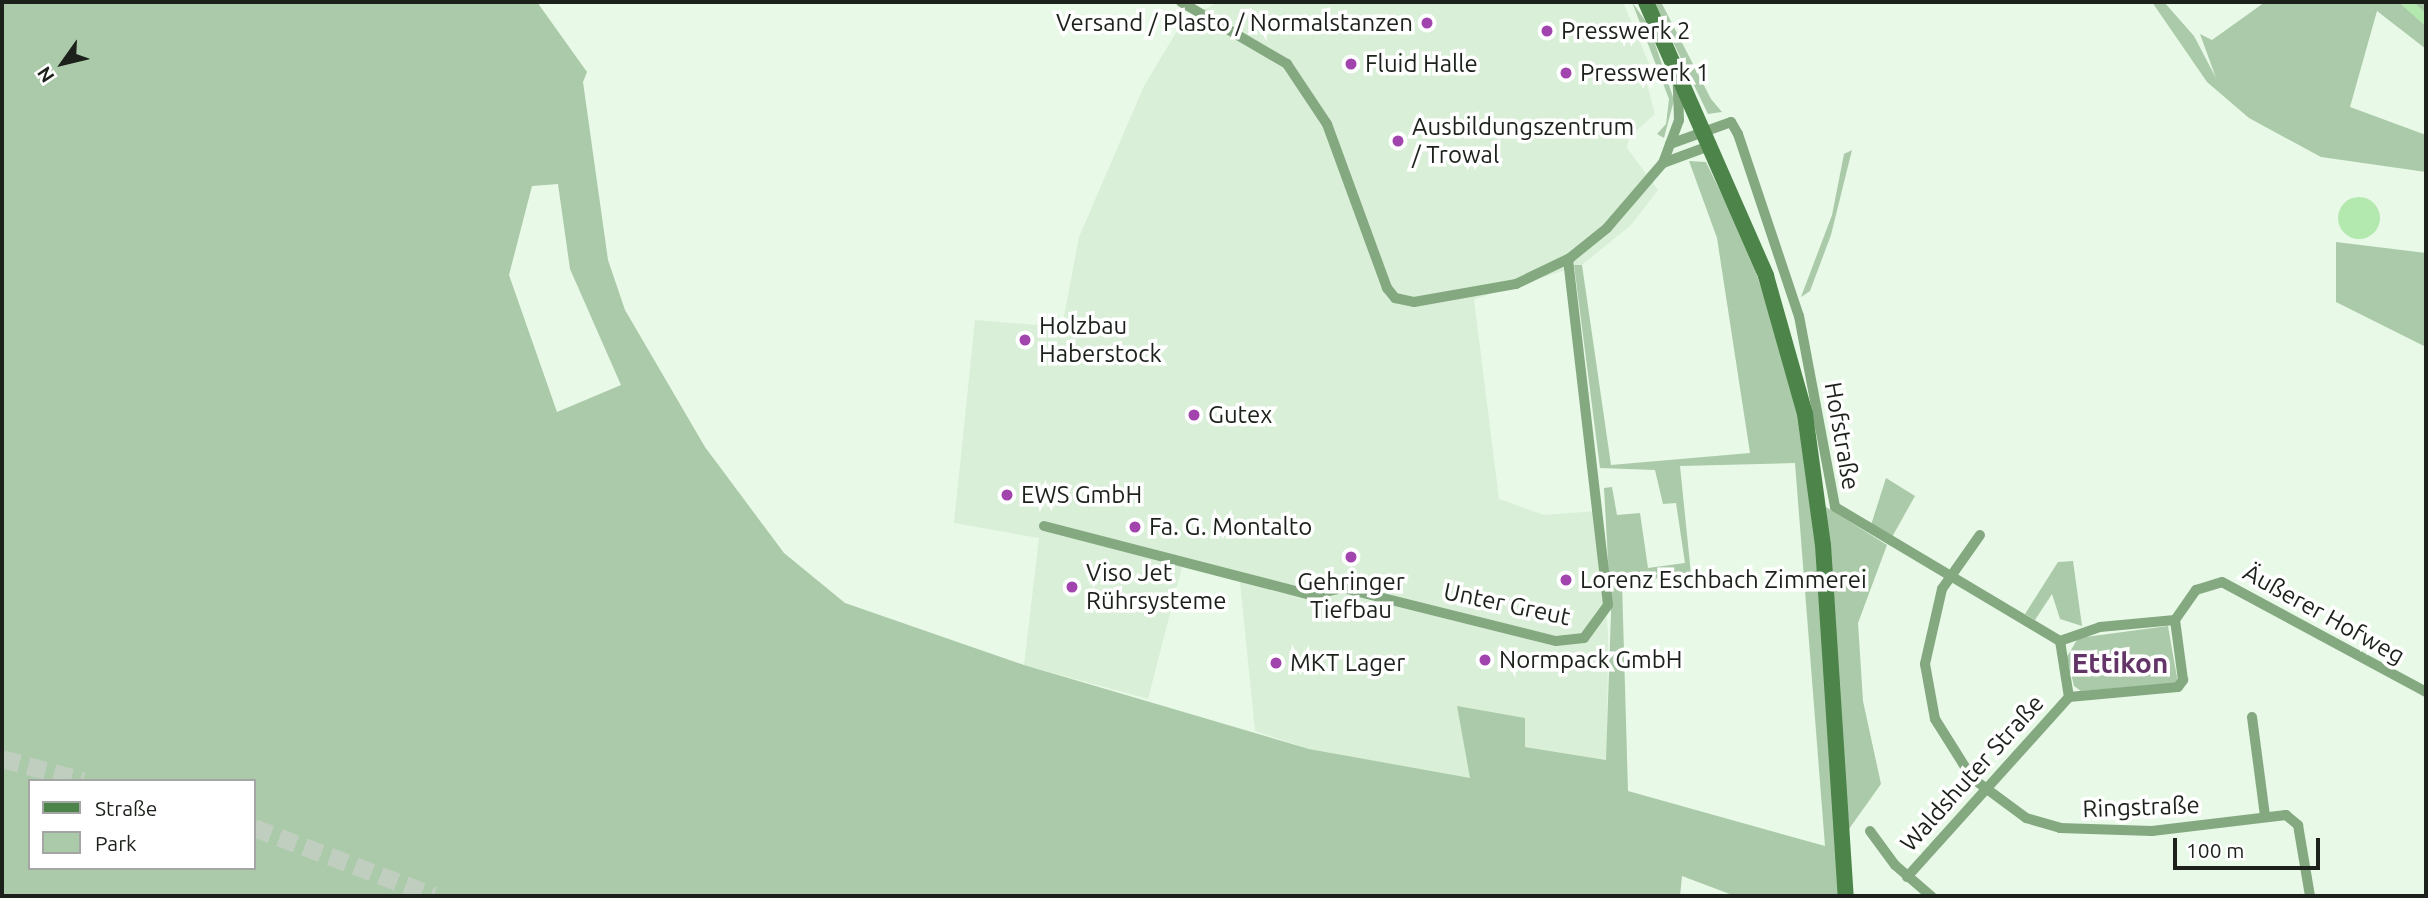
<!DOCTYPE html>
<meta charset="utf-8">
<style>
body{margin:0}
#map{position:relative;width:2428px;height:898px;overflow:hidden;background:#e8f9e7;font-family:Ubuntu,sans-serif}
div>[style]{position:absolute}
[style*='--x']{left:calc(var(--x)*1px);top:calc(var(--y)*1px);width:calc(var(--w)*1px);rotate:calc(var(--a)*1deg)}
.built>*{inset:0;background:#d9efd7}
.green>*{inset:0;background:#abcaa9}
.water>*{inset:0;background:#b3e8af}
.round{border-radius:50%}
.canal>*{height:10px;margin:-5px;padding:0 5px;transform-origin:5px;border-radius:5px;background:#b3e8af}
.trunk-tunnel>*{height:18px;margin-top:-9px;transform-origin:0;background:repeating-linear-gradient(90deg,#bfcebe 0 18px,transparent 0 27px)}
.minor>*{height:10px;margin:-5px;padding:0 5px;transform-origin:5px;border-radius:5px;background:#84a981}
.secondary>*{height:16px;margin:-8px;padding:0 8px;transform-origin:8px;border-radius:8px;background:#4d844a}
.dots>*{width:19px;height:19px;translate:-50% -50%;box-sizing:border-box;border:4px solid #fff;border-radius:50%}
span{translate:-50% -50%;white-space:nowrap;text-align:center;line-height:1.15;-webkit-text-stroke:7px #fff;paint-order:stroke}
.poi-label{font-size:24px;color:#1c211b}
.right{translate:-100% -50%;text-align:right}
.left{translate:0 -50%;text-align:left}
.street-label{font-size:24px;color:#1c211b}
.quarter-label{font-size:28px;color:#623468;font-weight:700}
.frame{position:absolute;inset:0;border:4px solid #1c211b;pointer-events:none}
.legend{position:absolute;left:28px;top:779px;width:228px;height:91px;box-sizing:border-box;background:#fff;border:2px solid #a4a6a4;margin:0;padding:9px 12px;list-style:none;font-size:21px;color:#1c211b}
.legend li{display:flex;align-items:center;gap:14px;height:35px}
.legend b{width:35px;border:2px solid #a4a6a4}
.north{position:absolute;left:28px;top:28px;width:70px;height:70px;-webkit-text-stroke:5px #fff;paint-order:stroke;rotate:236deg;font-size:19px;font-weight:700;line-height:28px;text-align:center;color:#1c211b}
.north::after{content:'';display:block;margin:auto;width:24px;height:32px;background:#1c211b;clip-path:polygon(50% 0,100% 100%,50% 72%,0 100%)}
.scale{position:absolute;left:2173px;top:838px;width:147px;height:32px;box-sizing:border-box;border:4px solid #1c211b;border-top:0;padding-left:9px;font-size:21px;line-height:24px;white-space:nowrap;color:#1c211b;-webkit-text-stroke:5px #fff;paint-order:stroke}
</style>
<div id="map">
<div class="built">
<i style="clip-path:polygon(1218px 2px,1623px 2px,1656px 80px,1647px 84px,1655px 114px,1629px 137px,1627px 148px,1658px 190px,1631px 225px,1582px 265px,1474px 299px,1499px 499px,1544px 515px,1597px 511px,1608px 633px,1607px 760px,1525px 747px,1457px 706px,1471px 779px,1309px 749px,1255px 731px,1240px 582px,1182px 567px,1148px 699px,1024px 665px,1039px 538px,954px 523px,975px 320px,1062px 327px,1079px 237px,1144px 86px,1183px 21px)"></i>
</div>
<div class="green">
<i style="clip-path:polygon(evenodd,2px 2px,537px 2px,587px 72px,583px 82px,608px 260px,625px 310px,705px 447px,784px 553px,845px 603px,1024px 665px,1309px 749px,1470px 778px,1457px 706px,1525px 718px,1525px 747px,1606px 760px,1611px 613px,1604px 488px,1612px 487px,1617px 515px,1640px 513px,1648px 568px,1685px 563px,1676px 503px,1663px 504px,1655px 470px,1600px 468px,1574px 265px,1582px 265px,1611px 465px,1750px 453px,1717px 238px,1689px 161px,1706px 162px,1749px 251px,1794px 389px,1814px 501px,1840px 896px,1735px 896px,1682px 876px,1680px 896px,2px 896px,2px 2px,558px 184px,570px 269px,621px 385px,557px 412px,509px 275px,532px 186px,558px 184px,2px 2px,1795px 463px,1825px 846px,1628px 791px,1622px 583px,1691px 574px,1680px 466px,1795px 463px,2px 2px,30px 781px,254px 781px,254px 868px,30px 868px,30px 781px)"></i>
<i style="clip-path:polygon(1632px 2px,1649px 26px,1674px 100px,1664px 138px,1657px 134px,1666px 124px,1669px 99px)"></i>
<i style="clip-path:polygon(1661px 2px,1711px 99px,1722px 112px,1708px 114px,1655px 5px)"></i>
<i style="clip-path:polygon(2152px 2px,2164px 2px,2194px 36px,2216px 78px,2200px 34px,2212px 40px,2265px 2px,2426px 2px,2426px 49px,2377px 11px,2350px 107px,2426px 135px,2426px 172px,2321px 157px,2249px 118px,2207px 82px)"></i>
<i style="clip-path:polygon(1852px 150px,1831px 235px,1810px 291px,1801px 297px,1832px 215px,1844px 154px)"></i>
<i style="clip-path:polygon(2336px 242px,2426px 253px,2426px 347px,2336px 302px)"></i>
<i style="clip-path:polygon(1886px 478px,1915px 496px,1892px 537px,1871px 525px)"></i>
<i style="clip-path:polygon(1826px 507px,1887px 545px,1858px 623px,1863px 701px,1881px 784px,1849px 829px)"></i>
<i style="clip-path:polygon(2073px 561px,2082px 626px,2060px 619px,2052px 594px,2035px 620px,2025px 614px,2058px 562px)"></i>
<i style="clip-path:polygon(2168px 626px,2178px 683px,2081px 691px,2074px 686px,2067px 657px,2078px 638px)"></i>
</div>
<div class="water">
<i class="round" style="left:2338px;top:197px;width:42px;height:42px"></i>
</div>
<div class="canal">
<i style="--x:2406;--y:2;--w:27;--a:42"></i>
</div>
<div class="trunk-tunnel">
<i style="--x:2;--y:759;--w:84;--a:15.2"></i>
<i style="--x:254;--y:828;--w:192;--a:20.7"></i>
</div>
<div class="minor">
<i style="--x:1181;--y:2;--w:123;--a:30.3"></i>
<i style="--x:1287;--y:64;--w:72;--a:56.3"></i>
<i style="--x:1327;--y:124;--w:175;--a:69.9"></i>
<i style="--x:1387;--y:288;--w:13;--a:51"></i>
<i style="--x:1395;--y:298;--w:19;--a:12"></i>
<i style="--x:1414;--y:302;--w:104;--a:-10"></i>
<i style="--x:1516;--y:284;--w:60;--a:-25.7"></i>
<i style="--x:1570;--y:258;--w:48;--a:-39"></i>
<i style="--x:1607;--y:228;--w:86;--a:-49.3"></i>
<i style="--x:1663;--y:163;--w:46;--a:-69.6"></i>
<i style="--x:1679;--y:120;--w:36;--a:-92"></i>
<i style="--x:1670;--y:144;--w:65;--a:-19.8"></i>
<i style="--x:1731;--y:122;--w:14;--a:60"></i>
<i style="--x:1738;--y:134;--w:192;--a:71.5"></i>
<i style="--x:1799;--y:316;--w:194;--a:79.3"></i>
<i style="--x:1835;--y:507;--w:262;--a:30.8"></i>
<i style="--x:1663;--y:163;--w:52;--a:-20.2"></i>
<i style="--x:1044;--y:526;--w:275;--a:14.5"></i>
<i style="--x:1310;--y:595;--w:34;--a:-12"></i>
<i style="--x:1343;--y:588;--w:219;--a:14"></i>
<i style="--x:1556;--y:641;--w:28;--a:-6"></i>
<i style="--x:1584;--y:638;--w:41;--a:-54"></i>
<i style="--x:1608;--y:605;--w:348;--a:-96.6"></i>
<i style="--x:1980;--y:535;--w:66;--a:125.1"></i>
<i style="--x:1942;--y:589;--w:77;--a:102.8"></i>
<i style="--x:1925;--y:664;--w:56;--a:79.7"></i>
<i style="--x:1935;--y:719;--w:70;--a:57.9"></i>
<i style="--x:1972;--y:778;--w:67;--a:36.5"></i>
<i style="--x:2026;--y:818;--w:35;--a:16"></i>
<i style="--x:2060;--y:828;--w:92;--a:1.9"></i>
<i style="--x:2152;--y:831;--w:135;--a:-6.8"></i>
<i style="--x:2286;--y:815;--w:16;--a:40"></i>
<i style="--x:2298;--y:825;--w:72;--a:80.4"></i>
<i style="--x:2175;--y:620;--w:37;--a:-55"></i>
<i style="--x:2196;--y:590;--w:27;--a:-17"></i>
<i style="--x:2222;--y:582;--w:232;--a:28.3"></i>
<i style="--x:2060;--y:641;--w:42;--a:-19.3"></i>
<i style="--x:2100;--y:627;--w:75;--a:-5.3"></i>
<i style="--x:2060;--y:641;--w:57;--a:80.9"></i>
<i style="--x:2069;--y:697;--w:109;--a:-5.2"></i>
<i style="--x:2178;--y:687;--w:9;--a:-54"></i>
<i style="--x:2183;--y:680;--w:61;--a:-97.6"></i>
<i style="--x:2252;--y:717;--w:100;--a:82.5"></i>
<i style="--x:1870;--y:831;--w:42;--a:53.7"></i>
<i style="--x:1895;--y:865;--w:48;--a:40.7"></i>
<i style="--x:1907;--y:877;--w:242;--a:-48"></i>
</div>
<div class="secondary">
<i style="--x:1646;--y:2;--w:299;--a:66.3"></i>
<i style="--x:1766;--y:276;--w:143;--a:74.2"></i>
<i style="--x:1805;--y:414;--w:132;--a:82.2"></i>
<i style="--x:1823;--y:545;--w:352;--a:86.3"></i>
</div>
<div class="dots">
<i style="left:1427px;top:23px;background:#a244ad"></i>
<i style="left:1547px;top:31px;background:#a244ad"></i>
<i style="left:1351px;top:64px;background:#a244ad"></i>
<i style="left:1566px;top:73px;background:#a244ad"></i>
<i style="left:1398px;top:141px;background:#a244ad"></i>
<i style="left:1025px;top:340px;background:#a244ad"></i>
<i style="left:1194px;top:415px;background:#a244ad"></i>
<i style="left:1007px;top:495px;background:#a244ad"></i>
<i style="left:1135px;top:527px;background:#a244ad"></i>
<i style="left:1351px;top:557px;background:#a244ad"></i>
<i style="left:1566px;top:580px;background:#a244ad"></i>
<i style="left:1072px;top:587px;background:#a244ad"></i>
<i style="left:1485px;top:660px;background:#a244ad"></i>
<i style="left:1276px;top:663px;background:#a244ad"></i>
</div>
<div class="poi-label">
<span class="right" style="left:1413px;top:23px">Versand / Plasto / Normalstanzen</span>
<span class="left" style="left:1561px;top:31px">Presswerk 2</span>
<span class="left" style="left:1365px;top:64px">Fluid Halle</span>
<span class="left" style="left:1580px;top:73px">Presswerk 1</span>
<span class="left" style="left:1412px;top:141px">Ausbildungszentrum<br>/ Trowal</span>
<span class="left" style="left:1039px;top:340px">Holzbau<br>Haberstock</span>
<span class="left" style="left:1208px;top:415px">Gutex</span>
<span class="left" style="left:1021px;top:495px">EWS GmbH</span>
<span class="left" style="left:1149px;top:527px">Fa. G. Montalto</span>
<span class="left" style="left:1086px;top:587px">Viso Jet<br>Rührsysteme</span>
<span class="left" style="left:1580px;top:580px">Lorenz Eschbach Zimmerei</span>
<span style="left:1351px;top:596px">Gehringer<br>Tiefbau</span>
<span class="left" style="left:1499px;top:660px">Normpack GmbH</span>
<span class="left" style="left:1290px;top:663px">MKT Lager</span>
</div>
<div class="street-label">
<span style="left:1842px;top:436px;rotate:80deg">Hofstraße</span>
<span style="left:1507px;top:604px;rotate:12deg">Unter Greut</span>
<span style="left:2324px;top:614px;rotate:29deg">Äußerer Hofweg</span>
<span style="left:1972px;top:773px;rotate:-48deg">Waldshuter Straße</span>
<span style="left:2141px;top:807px;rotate:-2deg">Ringstraße</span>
</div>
<div class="quarter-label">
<span style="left:2120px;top:663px">Ettikon</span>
</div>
<div class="frame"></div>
<ul class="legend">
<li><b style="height:9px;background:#4d844a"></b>Straße</li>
<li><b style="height:19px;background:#abcaa9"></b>Park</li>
</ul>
<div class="north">N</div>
<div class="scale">100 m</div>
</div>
